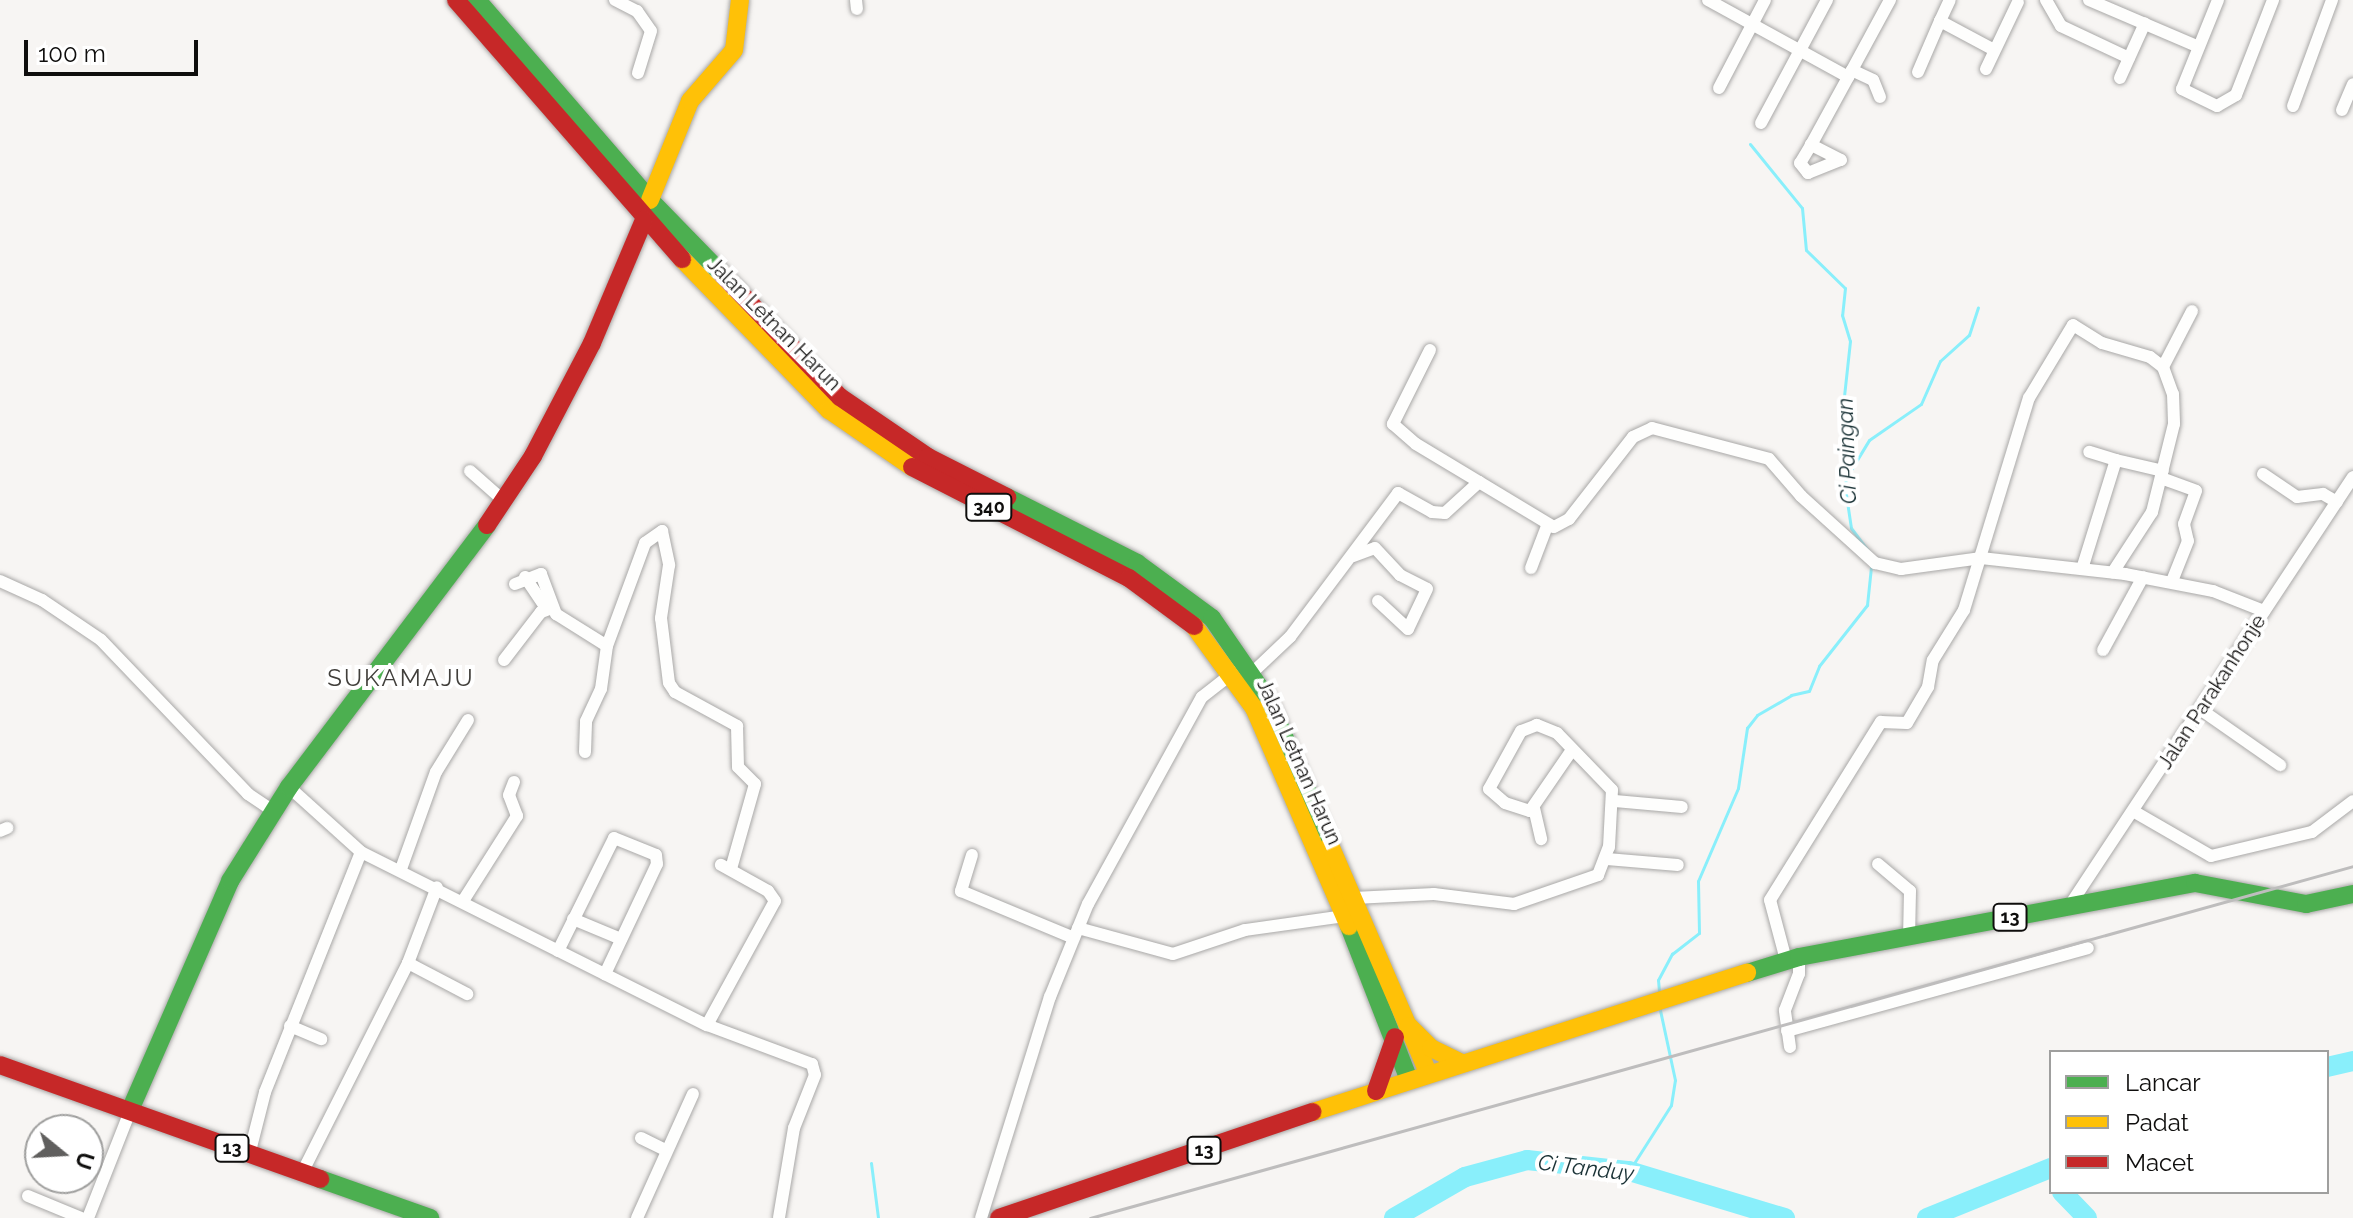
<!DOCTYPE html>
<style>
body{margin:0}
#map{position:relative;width:2353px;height:1218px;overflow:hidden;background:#f7f5f3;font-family:Raleway,sans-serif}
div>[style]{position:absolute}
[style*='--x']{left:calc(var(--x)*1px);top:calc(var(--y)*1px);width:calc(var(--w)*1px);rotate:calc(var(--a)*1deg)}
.stream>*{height:3px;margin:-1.5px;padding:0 1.5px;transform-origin:1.5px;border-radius:1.5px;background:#89effb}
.river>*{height:20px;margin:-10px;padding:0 10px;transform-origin:10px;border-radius:10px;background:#89effb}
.roads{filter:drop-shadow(0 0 2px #a9a8a7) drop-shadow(0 0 2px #a9a8a7)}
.street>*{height:12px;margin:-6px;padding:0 6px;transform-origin:6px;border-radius:6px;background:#fefefd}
.fast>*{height:18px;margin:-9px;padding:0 9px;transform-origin:9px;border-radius:9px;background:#4caf50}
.slow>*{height:18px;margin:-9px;padding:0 9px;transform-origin:9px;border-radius:9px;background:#ffc107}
.jam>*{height:18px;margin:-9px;padding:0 9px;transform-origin:9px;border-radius:9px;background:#c62828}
.rail>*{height:3px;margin:-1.5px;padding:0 1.5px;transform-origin:1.5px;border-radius:1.5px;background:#bebdbd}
span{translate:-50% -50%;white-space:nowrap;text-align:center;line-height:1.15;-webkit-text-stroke:8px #fff;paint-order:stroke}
.shield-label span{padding:2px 6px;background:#fff;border:2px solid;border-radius:6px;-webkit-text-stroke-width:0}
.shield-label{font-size:18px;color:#0f0e0d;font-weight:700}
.street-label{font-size:20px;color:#0f0e0d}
.water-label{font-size:22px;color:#1a3236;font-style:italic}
.quarter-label{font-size:24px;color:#413f3b;letter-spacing:2px}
.legend{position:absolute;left:2049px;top:1050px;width:280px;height:144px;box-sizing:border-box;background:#fff;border:2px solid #9f9f9e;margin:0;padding:10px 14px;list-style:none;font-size:24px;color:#0f0e0d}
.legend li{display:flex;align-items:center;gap:16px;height:40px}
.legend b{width:40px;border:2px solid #9f9f9e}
.north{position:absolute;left:24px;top:1114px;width:80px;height:80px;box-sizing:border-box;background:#fff;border:2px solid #9f9f9e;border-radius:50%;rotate:108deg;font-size:22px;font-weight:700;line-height:32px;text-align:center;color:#0f0e0d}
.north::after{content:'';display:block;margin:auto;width:28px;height:36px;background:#605f5e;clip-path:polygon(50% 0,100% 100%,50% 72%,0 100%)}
.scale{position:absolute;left:24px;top:40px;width:174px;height:36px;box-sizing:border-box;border:4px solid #0f0e0d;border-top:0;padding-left:10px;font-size:24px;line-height:28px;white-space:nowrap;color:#0f0e0d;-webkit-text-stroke:6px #fff;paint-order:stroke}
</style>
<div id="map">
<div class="stream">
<i style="--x:1750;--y:144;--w:82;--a:50.9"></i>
<i style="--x:1802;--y:208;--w:42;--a:84.6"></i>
<i style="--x:1806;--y:250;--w:54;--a:44.3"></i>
<i style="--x:1845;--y:288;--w:27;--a:96"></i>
<i style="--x:1842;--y:315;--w:27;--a:73"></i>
<i style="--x:1850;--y:341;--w:55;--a:96.2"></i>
<i style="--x:1844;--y:396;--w:27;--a:77"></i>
<i style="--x:1850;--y:422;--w:66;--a:94.3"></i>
<i style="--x:1845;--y:488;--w:40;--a:81.5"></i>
<i style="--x:1851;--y:528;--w:34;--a:53"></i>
<i style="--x:1846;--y:478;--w:44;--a:-58.8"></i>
<i style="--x:1869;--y:440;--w:63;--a:-34.7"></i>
<i style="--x:1921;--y:404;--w:47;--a:-66.2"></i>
<i style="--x:1940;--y:361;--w:39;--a:-42"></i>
<i style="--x:1969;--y:335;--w:29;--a:-72"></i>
<i style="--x:1659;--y:991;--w:11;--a:-95"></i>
<i style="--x:1658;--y:980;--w:30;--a:-62"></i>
<i style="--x:1672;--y:954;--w:34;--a:-38"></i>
<i style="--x:1699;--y:933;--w:52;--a:-91.1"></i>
<i style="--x:1698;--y:881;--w:101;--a:-66.7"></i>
<i style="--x:1738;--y:788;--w:61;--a:-81.5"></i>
<i style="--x:1747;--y:728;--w:16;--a:-52"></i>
<i style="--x:1757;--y:715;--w:39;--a:-30"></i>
<i style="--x:1791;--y:695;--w:18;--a:-13"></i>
<i style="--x:1809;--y:691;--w:27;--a:-68"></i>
<i style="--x:1819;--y:666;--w:78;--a:-51.8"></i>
<i style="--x:1867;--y:605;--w:39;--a:-84"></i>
<i style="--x:871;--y:1163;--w:55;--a:82.7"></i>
<i style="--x:1629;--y:1171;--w:78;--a:-57.5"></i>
<i style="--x:1671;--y:1105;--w:25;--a:-81"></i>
<i style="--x:1675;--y:1080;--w:72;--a:-102.1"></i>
</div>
<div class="river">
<i style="--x:2327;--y:1067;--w:27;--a:-13"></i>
<i style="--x:2062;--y:1192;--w:36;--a:46"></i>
<i style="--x:1394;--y:1218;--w:82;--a:-30"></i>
<i style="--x:1465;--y:1177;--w:64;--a:-15.3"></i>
<i style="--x:1527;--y:1160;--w:103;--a:6.2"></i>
<i style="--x:1629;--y:1171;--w:163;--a:16.8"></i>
<i style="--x:1927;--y:1218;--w:134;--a:-22"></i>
</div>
<div class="roads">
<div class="street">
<i style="--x:615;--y:0;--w:25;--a:27"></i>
<i style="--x:637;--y:11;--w:24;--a:55"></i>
<i style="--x:651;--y:31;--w:44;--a:107.2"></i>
<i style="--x:856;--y:0;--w:9;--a:84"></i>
<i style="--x:1708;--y:0;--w:160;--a:28.8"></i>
<i style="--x:2046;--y:0;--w:30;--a:60"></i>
<i style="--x:2061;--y:26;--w:75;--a:25.2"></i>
<i style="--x:2089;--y:0;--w:117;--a:23.1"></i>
<i style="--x:2218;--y:0;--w:96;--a:112"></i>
<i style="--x:2182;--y:89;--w:39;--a:26"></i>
<i style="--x:2217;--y:106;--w:22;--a:-30"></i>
<i style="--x:2236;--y:95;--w:102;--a:-68.7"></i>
<i style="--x:1940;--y:21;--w:23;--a:-65"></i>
<i style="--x:1986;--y:69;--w:74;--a:-64.5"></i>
<i style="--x:1918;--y:72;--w:56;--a:-66.7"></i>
<i style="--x:1940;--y:21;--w:61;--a:28.2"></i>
<i style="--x:2120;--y:78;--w:60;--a:-65.6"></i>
<i style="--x:1719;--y:88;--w:99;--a:-62.4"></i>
<i style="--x:1880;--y:97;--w:18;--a:-112"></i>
<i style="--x:1873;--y:80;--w:23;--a:-155"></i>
<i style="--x:1852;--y:70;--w:80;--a:-61.5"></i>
<i style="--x:2293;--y:106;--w:113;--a:-69.8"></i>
<i style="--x:2342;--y:110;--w:28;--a:-67"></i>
<i style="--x:1761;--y:123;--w:140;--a:-61.8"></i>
<i style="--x:1811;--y:145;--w:21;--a:121"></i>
<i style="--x:1800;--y:163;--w:13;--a:51"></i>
<i style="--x:1808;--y:173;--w:35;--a:-22"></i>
<i style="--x:1841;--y:160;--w:34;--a:-153"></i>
<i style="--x:1811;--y:145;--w:85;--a:-61.3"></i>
<i style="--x:1430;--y:350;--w:83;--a:116.6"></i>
<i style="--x:1393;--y:424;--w:30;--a:41"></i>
<i style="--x:1416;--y:444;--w:74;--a:31.1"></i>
<i style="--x:2163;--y:367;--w:63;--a:-62.6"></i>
<i style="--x:2116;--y:460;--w:48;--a:13.2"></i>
<i style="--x:470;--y:471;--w:45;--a:41.4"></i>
<i style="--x:2263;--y:474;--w:41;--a:34.1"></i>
<i style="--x:2297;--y:497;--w:26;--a:-7"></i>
<i style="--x:2323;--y:494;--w:16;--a:30"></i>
<i style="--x:2161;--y:478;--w:37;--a:20"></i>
<i style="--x:2196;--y:491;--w:35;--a:110"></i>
<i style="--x:2184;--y:524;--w:17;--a:77"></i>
<i style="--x:2188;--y:541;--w:43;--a:111.8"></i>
<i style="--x:1353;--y:556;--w:23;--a:-20"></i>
<i style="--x:1375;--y:548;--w:37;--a:47"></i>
<i style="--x:1400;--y:575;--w:30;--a:27"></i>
<i style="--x:1427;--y:589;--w:44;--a:115.4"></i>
<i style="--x:1408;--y:629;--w:41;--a:-137"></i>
<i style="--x:1531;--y:568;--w:45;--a:-69.1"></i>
<i style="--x:2082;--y:569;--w:114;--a:-72.7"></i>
<i style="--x:2116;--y:460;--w:28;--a:-163"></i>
<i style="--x:525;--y:577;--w:37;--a:56"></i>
<i style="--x:0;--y:581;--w:46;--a:24.3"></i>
<i style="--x:42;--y:600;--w:71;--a:34.1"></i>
<i style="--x:101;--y:640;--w:213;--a:46.3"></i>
<i style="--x:248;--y:794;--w:30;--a:34"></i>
<i style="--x:515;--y:584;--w:28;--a:-21"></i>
<i style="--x:541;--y:574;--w:43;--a:69.4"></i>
<i style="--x:556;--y:614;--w:60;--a:32.1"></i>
<i style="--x:2103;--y:650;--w:83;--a:-61.3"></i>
<i style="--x:504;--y:660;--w:61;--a:-52.4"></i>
<i style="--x:541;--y:612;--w:12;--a:-20"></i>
<i style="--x:1253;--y:672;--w:51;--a:-43.4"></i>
<i style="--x:1290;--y:637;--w:180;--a:-53.1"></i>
<i style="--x:1398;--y:493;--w:39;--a:29"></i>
<i style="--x:1432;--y:512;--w:13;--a:4"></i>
<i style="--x:1445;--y:513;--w:46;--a:-42.4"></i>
<i style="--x:1479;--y:482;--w:87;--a:31"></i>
<i style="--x:1554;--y:527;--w:17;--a:-28"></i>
<i style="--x:1569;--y:519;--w:104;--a:-52"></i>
<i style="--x:1633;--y:437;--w:21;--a:-25"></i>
<i style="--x:1652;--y:428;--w:121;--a:14.8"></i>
<i style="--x:1769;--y:459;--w:49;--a:49.1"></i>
<i style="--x:1801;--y:496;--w:100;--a:42.2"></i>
<i style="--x:1875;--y:563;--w:27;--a:13"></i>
<i style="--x:1901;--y:569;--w:81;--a:-7.8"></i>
<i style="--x:1981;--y:558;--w:145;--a:6.3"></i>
<i style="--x:2125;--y:574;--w:90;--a:10.9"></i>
<i style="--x:2213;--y:591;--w:55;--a:21.4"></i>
<i style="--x:2200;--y:709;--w:98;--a:35"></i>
<i style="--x:585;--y:752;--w:31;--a:-88"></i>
<i style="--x:586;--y:721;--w:35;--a:-65"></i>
<i style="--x:601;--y:689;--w:43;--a:-82.1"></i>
<i style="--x:607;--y:646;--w:110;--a:-69.7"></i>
<i style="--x:645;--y:543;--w:21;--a:-35"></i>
<i style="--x:662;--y:531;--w:35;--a:78"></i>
<i style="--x:669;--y:565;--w:54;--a:98.6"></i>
<i style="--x:661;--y:618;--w:65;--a:83"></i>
<i style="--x:669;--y:683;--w:11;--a:56"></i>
<i style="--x:675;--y:692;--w:71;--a:28.7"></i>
<i style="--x:737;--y:726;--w:41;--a:88.6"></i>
<i style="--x:738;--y:767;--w:24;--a:45"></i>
<i style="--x:755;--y:784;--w:88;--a:105.8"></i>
<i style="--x:289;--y:787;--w:97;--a:42.1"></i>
<i style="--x:361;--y:852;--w:387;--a:26.6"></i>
<i style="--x:707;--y:1025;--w:112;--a:20.4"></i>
<i style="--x:812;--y:1064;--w:11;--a:75"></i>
<i style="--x:815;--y:1075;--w:57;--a:111.6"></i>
<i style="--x:794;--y:1128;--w:91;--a:99.5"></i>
<i style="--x:1615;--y:801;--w:67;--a:5.1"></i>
<i style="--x:1534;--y:808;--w:32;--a:77"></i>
<i style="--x:2133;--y:811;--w:90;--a:30"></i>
<i style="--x:2211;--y:856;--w:104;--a:-13.4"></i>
<i style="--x:2312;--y:832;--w:51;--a:-37.1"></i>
<i style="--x:0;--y:831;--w:8;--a:-23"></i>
<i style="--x:972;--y:855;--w:38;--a:107"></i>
<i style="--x:961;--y:891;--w:122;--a:22.6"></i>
<i style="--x:1607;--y:859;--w:71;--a:4.8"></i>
<i style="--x:1878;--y:864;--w:42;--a:40.2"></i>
<i style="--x:1910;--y:891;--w:46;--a:91.2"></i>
<i style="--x:401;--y:869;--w:103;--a:-70.2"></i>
<i style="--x:436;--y:772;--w:61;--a:-58.4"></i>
<i style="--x:1354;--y:898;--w:80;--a:-2.9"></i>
<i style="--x:1434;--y:894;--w:81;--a:7.1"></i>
<i style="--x:1514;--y:904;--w:89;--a:-19"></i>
<i style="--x:1598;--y:875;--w:30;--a:-69"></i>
<i style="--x:1609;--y:847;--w:57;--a:-87"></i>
<i style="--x:1612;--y:790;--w:79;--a:-134"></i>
<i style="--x:1557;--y:733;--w:22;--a:-158"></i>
<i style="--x:1537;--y:725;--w:17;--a:159"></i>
<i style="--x:1521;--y:731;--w:66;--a:118.9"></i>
<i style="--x:1489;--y:789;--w:21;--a:41"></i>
<i style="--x:1505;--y:803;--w:26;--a:18"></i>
<i style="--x:1530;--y:811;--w:74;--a:-55.5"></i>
<i style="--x:463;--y:901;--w:101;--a:-57.6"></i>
<i style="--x:517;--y:816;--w:22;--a:-111"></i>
<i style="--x:509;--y:795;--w:14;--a:-69"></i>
<i style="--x:2070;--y:905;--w:513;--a:-56.53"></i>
<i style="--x:573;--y:919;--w:52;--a:22.6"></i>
<i style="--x:1078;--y:928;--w:98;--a:15.3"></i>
<i style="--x:1173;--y:954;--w:76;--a:-18.4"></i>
<i style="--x:1245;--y:930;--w:100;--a:-8"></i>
<i style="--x:558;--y:951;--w:126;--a:-63.6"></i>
<i style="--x:614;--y:838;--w:45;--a:22"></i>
<i style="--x:656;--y:855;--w:9;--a:84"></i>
<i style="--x:657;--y:864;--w:122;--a:115.3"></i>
<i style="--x:1786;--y:960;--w:62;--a:-104.9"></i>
<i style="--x:1770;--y:900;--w:210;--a:-58.1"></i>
<i style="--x:1881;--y:722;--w:26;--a:2"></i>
<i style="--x:1907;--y:723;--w:42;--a:-59.7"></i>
<i style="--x:1928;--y:687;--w:27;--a:-80"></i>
<i style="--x:1933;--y:660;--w:59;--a:-58.2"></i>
<i style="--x:1964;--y:610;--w:222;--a:-73"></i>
<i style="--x:2029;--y:398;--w:85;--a:-58.9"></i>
<i style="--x:2073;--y:325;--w:34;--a:32"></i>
<i style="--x:2102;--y:343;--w:50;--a:16.3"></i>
<i style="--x:2150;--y:357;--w:16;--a:38"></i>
<i style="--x:2163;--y:367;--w:29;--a:70"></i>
<i style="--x:2173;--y:394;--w:30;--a:88"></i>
<i style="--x:2174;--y:424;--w:91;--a:104"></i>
<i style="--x:2152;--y:512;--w:72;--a:123"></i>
<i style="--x:408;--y:963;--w:67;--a:27.7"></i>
<i style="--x:707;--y:1025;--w:141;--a:-61.3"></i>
<i style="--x:775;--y:901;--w:12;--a:-125"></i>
<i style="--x:768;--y:891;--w:54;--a:-151"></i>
<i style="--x:290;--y:1026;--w:34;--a:23"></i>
<i style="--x:1787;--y:1031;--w:312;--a:-15.4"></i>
<i style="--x:1790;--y:1047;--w:37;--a:-98"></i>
<i style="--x:1785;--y:1010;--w:39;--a:-69"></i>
<i style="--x:1799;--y:974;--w:17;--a:-90"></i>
<i style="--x:641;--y:1138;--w:28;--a:26"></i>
<i style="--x:249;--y:1155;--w:65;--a:-75.7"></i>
<i style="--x:265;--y:1092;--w:258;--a:-68.2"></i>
<i style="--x:303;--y:1171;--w:233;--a:-63.2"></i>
<i style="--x:408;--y:963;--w:81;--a:-69.1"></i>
<i style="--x:28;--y:1196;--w:57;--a:22.5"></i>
<i style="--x:88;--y:1218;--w:117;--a:-68.5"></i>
<i style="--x:637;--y:1218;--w:136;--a:-65.7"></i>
<i style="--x:981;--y:1218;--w:232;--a:-72.7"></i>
<i style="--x:1050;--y:997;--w:100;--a:-67.8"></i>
<i style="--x:1088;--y:904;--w:236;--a:-61.2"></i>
<i style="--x:1202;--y:697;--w:41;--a:-38"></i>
</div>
<div class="fast">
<i style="--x:477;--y:0;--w:264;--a:49.1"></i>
<i style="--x:650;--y:200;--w:103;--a:45.8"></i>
<i style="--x:1007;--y:497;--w:146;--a:26.9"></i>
<i style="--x:1137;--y:563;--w:93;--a:36.3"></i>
<i style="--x:1212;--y:618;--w:101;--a:55.5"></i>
<i style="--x:1269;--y:701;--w:156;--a:67"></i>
<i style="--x:1349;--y:926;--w:165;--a:68.7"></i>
<i style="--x:1747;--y:973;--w:54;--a:-17.1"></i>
<i style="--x:1799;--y:957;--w:403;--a:-10.6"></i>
<i style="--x:2195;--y:883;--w:113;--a:10.7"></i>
<i style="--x:2306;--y:904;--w:48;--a:-12"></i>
<i style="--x:131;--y:1108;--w:248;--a:-66.4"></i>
<i style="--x:230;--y:881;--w:111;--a:-57.9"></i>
<i style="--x:289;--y:787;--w:328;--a:-52.9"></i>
<i style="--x:320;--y:1179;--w:117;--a:19.5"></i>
</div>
<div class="slow">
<i style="--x:650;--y:200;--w:107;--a:-68"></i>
<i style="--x:690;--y:101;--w:67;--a:-49.2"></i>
<i style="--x:734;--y:50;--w:50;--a:-83.2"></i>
<i style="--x:682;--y:259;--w:211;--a:45.8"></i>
<i style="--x:829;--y:410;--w:101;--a:34.5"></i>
<i style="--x:1194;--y:626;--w:102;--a:53.8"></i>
<i style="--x:1254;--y:708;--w:238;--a:66.5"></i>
<i style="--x:1330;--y:845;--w:248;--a:66.7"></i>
<i style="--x:1409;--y:1026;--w:31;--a:45"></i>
<i style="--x:1431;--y:1048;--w:32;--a:26"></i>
<i style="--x:1313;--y:1112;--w:456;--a:-17.8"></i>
</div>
<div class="jam">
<i style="--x:456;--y:0;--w:344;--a:48.9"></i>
<i style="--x:722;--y:274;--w:170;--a:46.2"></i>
<i style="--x:840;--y:397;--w:107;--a:34.3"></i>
<i style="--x:928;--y:457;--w:89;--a:26.9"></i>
<i style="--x:912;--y:467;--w:244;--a:27.1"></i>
<i style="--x:1129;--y:578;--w:81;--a:36.4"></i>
<i style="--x:487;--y:525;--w:83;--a:-56.3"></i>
<i style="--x:533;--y:456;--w:127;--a:-62.4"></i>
<i style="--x:592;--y:343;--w:134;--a:-67.1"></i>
<i style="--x:0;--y:1065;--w:340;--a:19.6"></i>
<i style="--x:1376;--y:1091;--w:57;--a:-70.6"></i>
<i style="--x:999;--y:1218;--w:331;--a:-18.7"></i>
</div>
</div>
<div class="rail">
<i style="--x:1090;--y:1218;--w:1311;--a:-15.57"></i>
</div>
<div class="shield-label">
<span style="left:989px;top:507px">340</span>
<span style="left:2010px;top:917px">13</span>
<span style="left:232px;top:1148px">13</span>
<span style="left:1204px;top:1150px">13</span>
</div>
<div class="street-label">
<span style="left:774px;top:324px;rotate:45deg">Jalan Letnan Harun</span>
<span style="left:2212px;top:692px;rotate:-57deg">Jalan Parakanhonje</span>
<span style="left:1299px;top:762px;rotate:66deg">Jalan Letnan Harun</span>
</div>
<div class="water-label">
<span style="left:1847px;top:451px;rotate:-92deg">Ci Paingan</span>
<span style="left:1586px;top:1168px;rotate:7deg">Ci Tanduy</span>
</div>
<div class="quarter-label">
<span style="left:401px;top:678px">SUKAMAJU</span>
</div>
<ul class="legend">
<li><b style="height:10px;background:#4caf50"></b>Lancar</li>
<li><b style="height:10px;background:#ffc107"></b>Padat</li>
<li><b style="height:10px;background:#c62828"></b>Macet</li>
</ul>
<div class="north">U</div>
<div class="scale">100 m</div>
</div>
